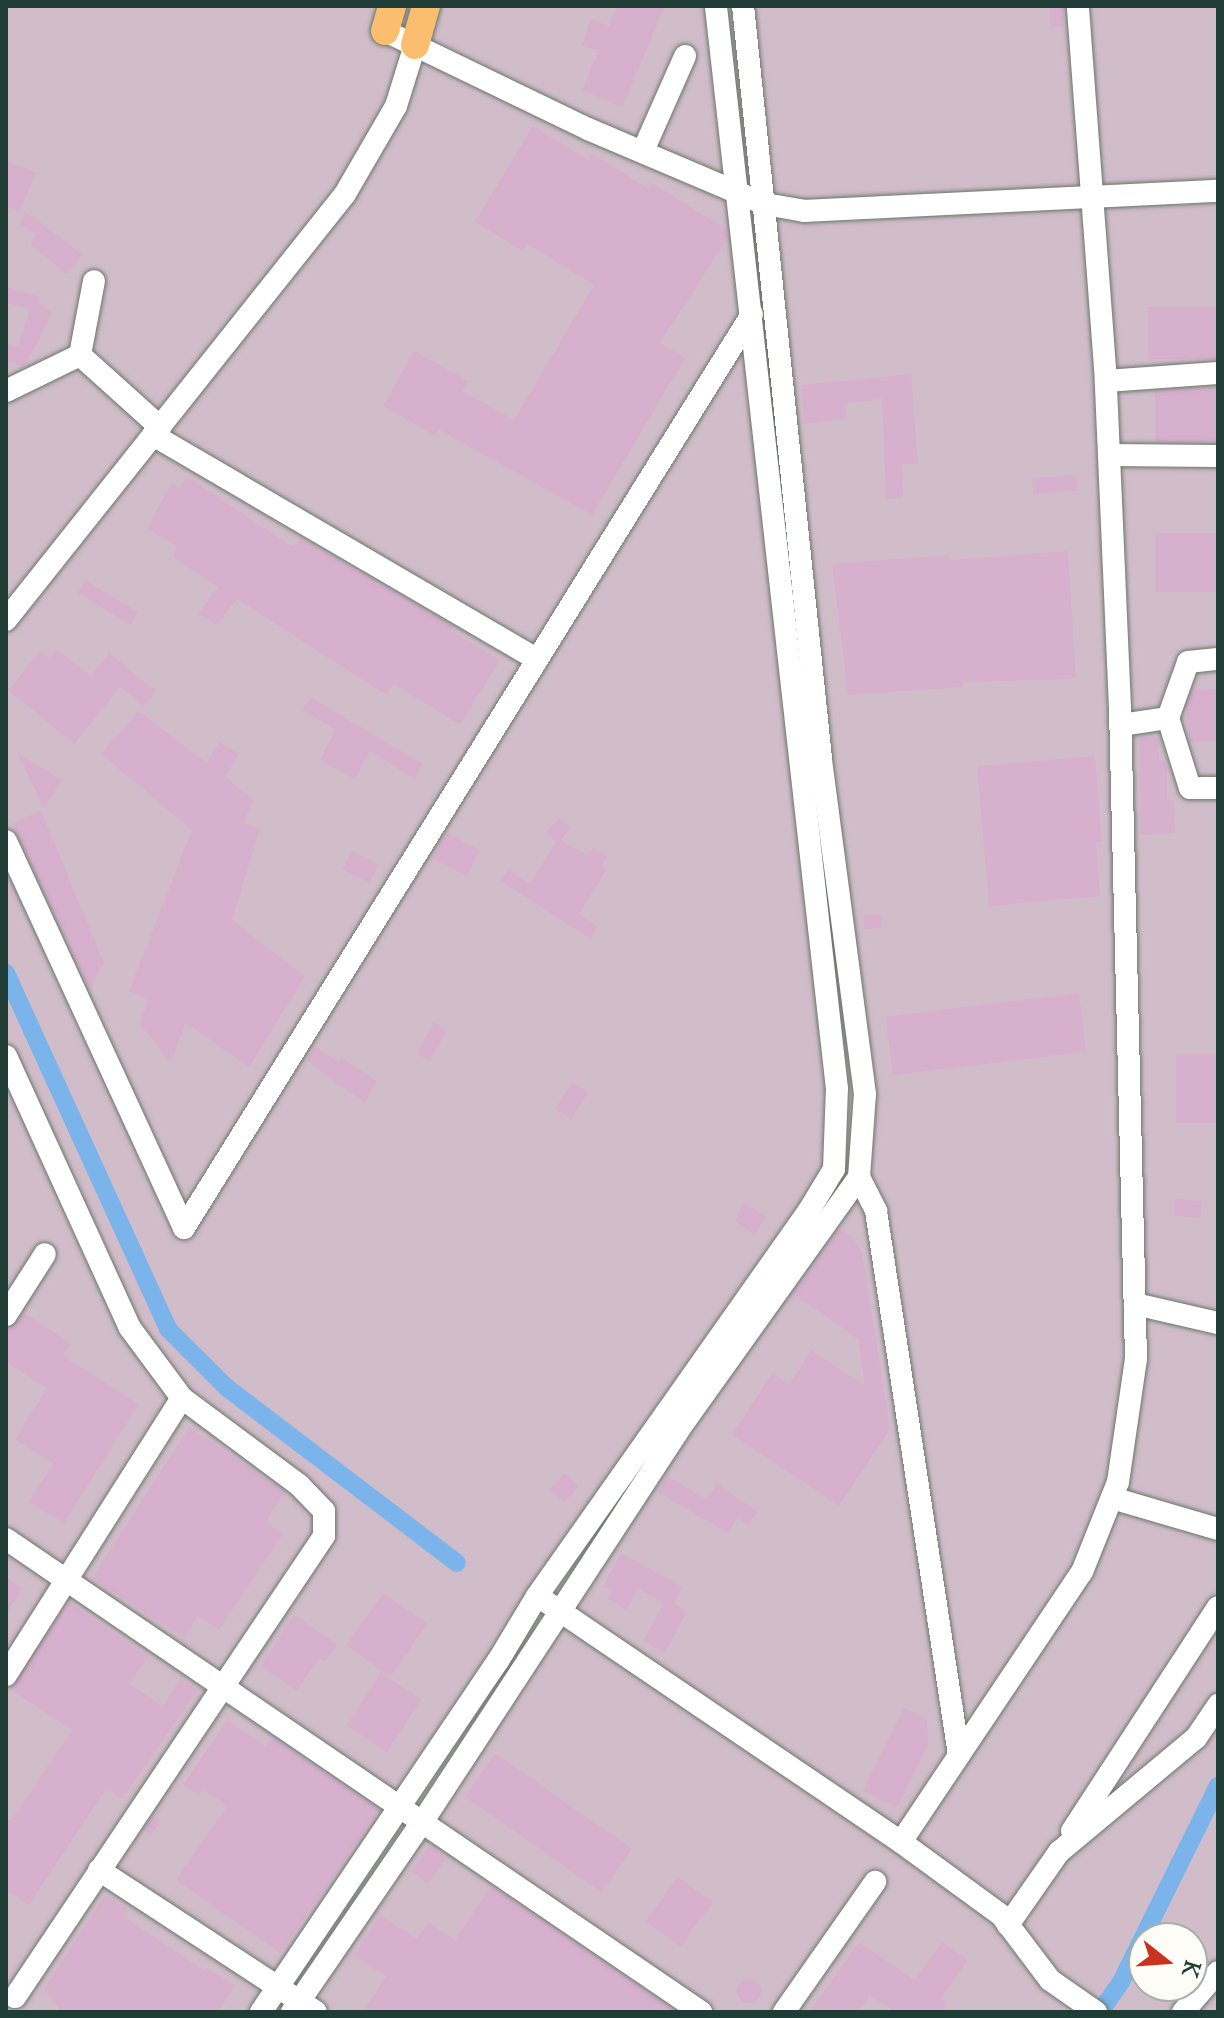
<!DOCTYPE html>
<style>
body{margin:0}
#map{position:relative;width:1224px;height:2018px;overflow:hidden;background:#f6e4cd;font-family:"Sorts Mill Goudy",serif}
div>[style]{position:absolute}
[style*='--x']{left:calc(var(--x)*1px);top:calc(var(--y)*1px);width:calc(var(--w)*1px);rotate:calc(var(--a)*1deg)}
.industrial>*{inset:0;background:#d1bdca}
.canal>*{height:18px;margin:-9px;padding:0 9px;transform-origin:9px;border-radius:9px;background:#7ab4eb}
.building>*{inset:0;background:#d7b0cd;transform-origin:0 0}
.round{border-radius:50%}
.roads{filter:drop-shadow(0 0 2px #6a776a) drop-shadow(0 0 2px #6a776a)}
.minor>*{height:22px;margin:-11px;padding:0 11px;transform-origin:11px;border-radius:11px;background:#fff}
.major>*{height:28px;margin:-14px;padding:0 14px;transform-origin:14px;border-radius:14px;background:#fabe6e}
span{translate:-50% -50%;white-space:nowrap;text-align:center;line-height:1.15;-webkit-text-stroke:6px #fdfcf7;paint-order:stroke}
.frame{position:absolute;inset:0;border:8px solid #1f3d34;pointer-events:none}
.north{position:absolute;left:1128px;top:1922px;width:80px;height:80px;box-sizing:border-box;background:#fdfcf7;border:2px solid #a4b0a9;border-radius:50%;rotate:107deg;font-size:22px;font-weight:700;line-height:32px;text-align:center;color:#1f3d34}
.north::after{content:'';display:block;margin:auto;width:28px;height:36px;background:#c8321e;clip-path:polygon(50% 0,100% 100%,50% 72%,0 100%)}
</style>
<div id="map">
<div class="industrial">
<i style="clip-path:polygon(evenodd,6px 6px,1218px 6px,1218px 2012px,6px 2012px,6px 6px,1144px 1938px,1192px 1938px,1192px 1986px,1144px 1986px,1144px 1938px)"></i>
</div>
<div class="canal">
<i style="--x:6;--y:973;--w:391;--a:65.5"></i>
<i style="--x:168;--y:1329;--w:82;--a:45"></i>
<i style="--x:226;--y:1387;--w:290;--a:37.3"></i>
<i style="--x:1100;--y:2012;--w:37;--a:-55"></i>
<i style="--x:1121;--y:1982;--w:219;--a:-63.7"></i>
</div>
<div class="building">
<i style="clip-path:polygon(617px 6px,665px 6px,622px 107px,582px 90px,599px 50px,582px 46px,590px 19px,609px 26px)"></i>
<i style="left:1050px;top:6px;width:14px;height:21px"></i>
<i style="clip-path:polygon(533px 126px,589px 160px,592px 154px,648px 188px,651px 183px,727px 229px,728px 237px,660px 343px,685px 358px,592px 515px,439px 430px,436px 436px,383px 406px,414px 351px,468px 381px,462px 391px,514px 420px,594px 285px,527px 244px,523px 251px,475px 222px)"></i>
<i style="clip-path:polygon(6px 160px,36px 173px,19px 212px,6px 206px)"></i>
<i style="clip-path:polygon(25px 211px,82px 254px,67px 274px,30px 245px,37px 234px,19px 225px)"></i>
<i style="clip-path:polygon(6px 287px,40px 297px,38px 302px,53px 313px,24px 367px,6px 361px,6px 344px,18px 347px,30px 309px,6px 303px)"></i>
<i style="left:1218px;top:307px;width:52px;height:70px;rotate:90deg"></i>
<i style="clip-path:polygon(911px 374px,918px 464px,902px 464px,903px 498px,886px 499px,882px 399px,846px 403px,846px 419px,804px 424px,802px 385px)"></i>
<i style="left:1218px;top:387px;width:55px;height:63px;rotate:90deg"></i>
<i style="left:1077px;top:475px;width:16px;height:45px;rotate:86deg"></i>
<i style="clip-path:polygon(188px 477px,293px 547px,300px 538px,453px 626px,450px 630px,500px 660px,460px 725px,394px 684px,386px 695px,237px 599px,217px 625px,198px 614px,218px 587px,173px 557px,177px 546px,147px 529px,171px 483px,179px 488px)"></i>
<i style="left:1218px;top:533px;width:59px;height:63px;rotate:90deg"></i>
<i style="clip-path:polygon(1068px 551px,1076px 679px,963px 682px,963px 687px,848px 695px,832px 564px,949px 555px,950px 560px)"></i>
<i style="left:86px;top:580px;width:61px;height:15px;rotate:32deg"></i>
<i style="clip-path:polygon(57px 649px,91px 676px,109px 653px,156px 691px,144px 706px,120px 687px,74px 744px,8px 690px,41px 650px,50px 658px)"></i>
<i style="clip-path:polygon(1218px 689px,1218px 741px,1190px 742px,1186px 708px,1193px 690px)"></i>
<i style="clip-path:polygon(310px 697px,423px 764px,414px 779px,370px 751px,355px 779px,320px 760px,335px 730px,302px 710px)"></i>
<i style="clip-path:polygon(139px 711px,207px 763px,219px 742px,239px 754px,225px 777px,254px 800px,243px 823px,260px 829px,232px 920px,305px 976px,249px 1067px,186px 1023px,171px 1062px,139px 1024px,149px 1000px,129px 991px,192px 830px,101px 754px)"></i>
<i style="clip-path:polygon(1140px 737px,1159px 738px,1159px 760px,1167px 762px,1167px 799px,1174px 801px,1175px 833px,1141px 835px)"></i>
<i style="clip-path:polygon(17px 753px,62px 780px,44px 808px)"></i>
<i style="clip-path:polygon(1095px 756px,1102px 842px,1096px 842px,1100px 896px,989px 906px,977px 766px)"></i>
<i style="clip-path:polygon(41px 811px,104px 963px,90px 990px,12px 823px)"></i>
<i style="clip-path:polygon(559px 817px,571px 828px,561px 840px,588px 856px,593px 848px,607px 856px,602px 866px,607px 869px,579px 914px,598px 927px,591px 939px,500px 881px,508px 869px,530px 884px,556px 842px,545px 833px)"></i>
<i style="left:446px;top:833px;width:38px;height:29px;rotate:27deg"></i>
<i style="left:352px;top:851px;width:30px;height:21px;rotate:27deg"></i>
<i style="left:881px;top:914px;width:14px;height:18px;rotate:86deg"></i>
<i style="left:1079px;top:993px;width:59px;height:195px;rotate:83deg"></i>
<i style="left:434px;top:1022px;width:15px;height:36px;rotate:28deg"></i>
<i style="clip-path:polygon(315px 1047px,339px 1062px,342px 1058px,377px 1081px,365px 1103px,307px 1061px)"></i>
<i style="left:1218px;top:1054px;width:69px;height:42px;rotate:90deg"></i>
<i style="left:572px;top:1082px;width:19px;height:32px;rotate:32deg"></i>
<i style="left:1175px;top:1199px;width:27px;height:17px;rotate:4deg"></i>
<i style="clip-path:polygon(743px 1203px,766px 1216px,755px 1235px,735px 1222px)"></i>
<i style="clip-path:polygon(840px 1228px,852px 1237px,862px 1251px,890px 1429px,839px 1506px,732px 1435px,772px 1373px,789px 1384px,811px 1350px,865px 1386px,858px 1339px,794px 1294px)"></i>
<i style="clip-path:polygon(24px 1313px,71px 1343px,63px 1356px,139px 1404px,64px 1523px,29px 1502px,53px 1463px,15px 1440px,47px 1388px,6px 1362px,6px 1333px)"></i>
<i style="clip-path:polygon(189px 1427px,285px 1492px,265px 1522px,283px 1534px,219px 1630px,198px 1616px,184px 1638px,92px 1578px)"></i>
<i style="left:564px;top:1473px;width:19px;height:22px;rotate:39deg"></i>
<i style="clip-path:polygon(667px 1476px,706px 1499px,717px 1484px,758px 1512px,748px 1526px,738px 1517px,728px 1533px,658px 1492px)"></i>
<i style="clip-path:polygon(621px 1553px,683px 1587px,674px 1604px,687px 1611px,665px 1653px,643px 1641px,664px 1603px,638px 1589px,627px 1610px,608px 1599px,612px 1591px,603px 1586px)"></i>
<i style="clip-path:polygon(6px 1577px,23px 1588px,6px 1614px)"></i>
<i style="left:383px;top:1593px;width:54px;height:64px;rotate:35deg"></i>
<i style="clip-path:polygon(69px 1602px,148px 1657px,129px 1684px,163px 1706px,180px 1679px,198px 1690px,122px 1799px,107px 1788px,29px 1905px,6px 1889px,6px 1818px,11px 1821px,72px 1730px,10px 1689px)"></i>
<i style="clip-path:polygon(294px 1615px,337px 1644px,325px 1662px,319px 1658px,297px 1691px,261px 1666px)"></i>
<i style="left:381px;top:1673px;width:48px;height:63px;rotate:33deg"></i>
<i style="clip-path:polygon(904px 1708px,927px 1719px,928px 1745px,897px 1808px,863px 1791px)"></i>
<i style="clip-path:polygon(227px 1720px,265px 1746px,272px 1737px,379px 1810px,280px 1953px,176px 1880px,227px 1806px,203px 1789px,199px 1796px,183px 1785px)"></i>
<i style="left:495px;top:1753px;width:167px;height:53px;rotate:35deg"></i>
<i style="left:153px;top:1816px;width:10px;height:17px;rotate:37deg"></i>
<i style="left:429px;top:1846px;width:21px;height:31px;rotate:35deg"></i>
<i style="left:678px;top:1877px;width:43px;height:55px;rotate:36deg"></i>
<i style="clip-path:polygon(491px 1886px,676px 2012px,363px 2012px,386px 1976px,354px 1956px,380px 1915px,416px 1939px,428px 1922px,455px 1940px)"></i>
<i style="clip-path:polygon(105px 1895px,129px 1911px,124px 1917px,205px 1971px,207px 1968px,235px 1985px,218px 2012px,61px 2012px,44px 1989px)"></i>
<i style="clip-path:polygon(859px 1942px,915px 1980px,942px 1942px,968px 1960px,941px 1998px,948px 2003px,942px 2012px,895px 2012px,870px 1995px,859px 2012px,809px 2012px)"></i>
<i class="round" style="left:737px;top:1979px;width:24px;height:24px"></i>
</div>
<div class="roads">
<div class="minor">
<i style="--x:385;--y:31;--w:225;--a:25.8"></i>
<i style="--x:588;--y:129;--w:192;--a:23"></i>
<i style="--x:765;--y:204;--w:40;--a:10"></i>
<i style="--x:804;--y:211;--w:414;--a:-2.8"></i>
<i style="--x:643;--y:151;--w:104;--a:-66.1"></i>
<i style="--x:80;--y:355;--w:108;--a:42"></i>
<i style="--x:1106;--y:381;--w:112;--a:-4.1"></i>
<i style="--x:6;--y:391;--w:82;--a:-25.9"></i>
<i style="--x:80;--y:355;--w:75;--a:-79.3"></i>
<i style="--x:153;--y:435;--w:445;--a:30.3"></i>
<i style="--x:1109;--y:455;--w:109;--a:0.5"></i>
<i style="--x:6;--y:620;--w:544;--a:-51.49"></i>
<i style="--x:345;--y:194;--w:102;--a:-59.9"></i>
<i style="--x:396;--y:106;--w:64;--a:-72.7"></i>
<i style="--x:1168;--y:718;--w:59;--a:-70.3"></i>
<i style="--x:1188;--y:662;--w:30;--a:-6"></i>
<i style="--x:1121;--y:725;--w:48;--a:-8.5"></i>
<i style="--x:1168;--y:718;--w:73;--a:72.6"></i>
<i style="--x:1190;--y:788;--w:28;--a:0"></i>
<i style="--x:6;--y:841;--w:426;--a:65.3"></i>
<i style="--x:6;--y:1056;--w:299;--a:65.5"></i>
<i style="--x:130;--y:1328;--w:87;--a:53.4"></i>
<i style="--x:182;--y:1398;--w:146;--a:36.6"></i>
<i style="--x:299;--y:1485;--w:36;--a:46"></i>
<i style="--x:324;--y:1511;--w:25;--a:90"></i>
<i style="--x:324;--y:1536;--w:555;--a:123.83"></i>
<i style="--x:859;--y:1177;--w:38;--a:63"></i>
<i style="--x:876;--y:1211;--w:550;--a:81.33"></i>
<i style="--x:184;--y:1228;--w:1076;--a:-58.14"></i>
<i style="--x:1135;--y:1304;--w:85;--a:12.9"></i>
<i style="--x:6;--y:1315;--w:72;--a:-57.4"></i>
<i style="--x:1112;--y:1498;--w:110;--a:16.3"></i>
<i style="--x:6;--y:1539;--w:841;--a:34.24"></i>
<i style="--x:548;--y:1603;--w:426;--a:34.1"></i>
<i style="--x:901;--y:1842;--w:124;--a:36.1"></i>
<i style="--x:1001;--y:1915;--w:81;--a:53"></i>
<i style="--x:1050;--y:1980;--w:56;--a:34.8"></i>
<i style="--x:6;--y:1675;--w:328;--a:-57.6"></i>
<i style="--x:1072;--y:1831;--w:267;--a:-56.9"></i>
<i style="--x:901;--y:1842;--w:325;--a:-56.2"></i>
<i style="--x:1082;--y:1572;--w:97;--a:-68.2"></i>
<i style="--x:1118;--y:1482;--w:124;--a:-81.7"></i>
<i style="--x:1136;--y:1359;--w:651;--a:-91.41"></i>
<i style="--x:1120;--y:708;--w:327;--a:-92.5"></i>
<i style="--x:1106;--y:381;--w:376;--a:-94.3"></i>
<i style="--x:99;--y:1870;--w:259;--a:33.2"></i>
<i style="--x:1008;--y:1925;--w:89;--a:-55.1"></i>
<i style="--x:1059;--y:1852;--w:178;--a:-39.8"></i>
<i style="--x:1196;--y:1738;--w:40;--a:-56"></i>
<i style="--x:261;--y:2012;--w:424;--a:-56"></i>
<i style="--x:498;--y:1661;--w:76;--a:-59"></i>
<i style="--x:537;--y:1596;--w:470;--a:-54.8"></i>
<i style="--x:808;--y:1212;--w:50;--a:-58.8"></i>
<i style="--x:834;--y:1169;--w:80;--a:-87.9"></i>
<i style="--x:837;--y:1089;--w:1090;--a:-96.38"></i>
<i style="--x:292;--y:2012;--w:232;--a:-55.6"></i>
<i style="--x:423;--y:1821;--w:478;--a:-56.8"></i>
<i style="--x:685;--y:1421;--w:300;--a:-54.5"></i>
<i style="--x:859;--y:1177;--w:83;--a:-85.9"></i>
<i style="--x:865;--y:1094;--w:339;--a:-97.5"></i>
<i style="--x:821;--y:758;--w:756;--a:-95.92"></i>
<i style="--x:784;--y:2012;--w:159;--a:-55"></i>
<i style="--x:1183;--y:2012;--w:53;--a:-48.8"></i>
</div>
<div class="major">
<i style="--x:385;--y:31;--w:26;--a:-74"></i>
<i style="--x:415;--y:45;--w:41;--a:-74.2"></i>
</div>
</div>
<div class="frame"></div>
<div class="north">K</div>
</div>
